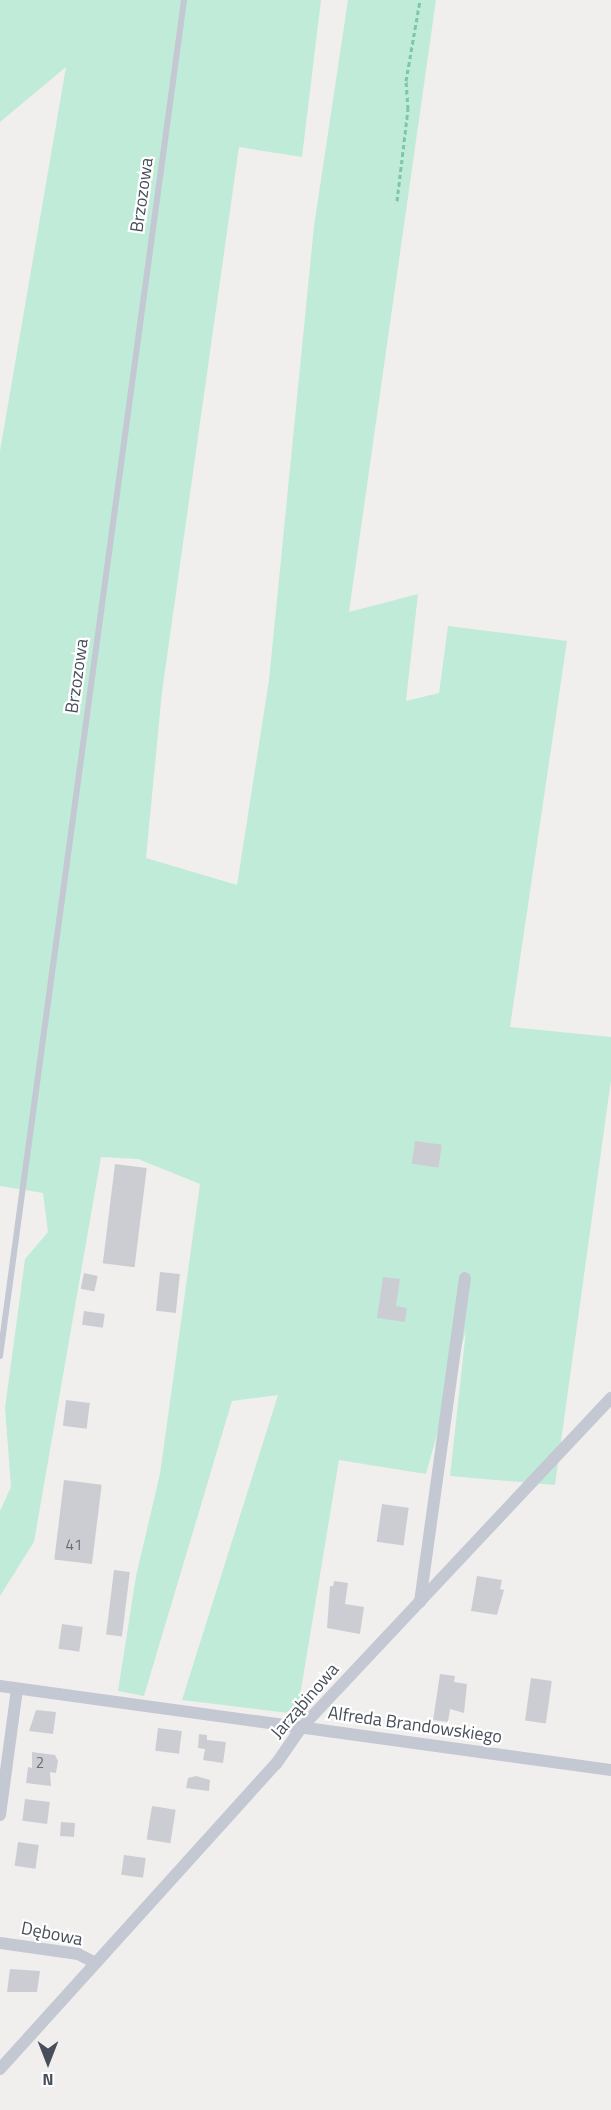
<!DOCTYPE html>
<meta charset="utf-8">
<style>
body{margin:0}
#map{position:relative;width:611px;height:2110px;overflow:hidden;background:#f1efee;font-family:"Titillium Web",sans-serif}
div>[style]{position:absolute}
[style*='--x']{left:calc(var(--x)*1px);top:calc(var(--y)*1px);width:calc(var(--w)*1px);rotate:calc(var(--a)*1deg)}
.green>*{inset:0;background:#c0ebd8}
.building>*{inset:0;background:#cccdd3;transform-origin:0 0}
.path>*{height:3px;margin-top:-1.5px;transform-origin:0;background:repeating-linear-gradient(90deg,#7cc6ad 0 4.5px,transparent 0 7.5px)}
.lane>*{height:6px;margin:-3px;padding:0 3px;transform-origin:3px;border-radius:3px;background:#c3c8d2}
.street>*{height:12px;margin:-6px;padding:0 6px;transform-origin:6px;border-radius:6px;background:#c3c8d2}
span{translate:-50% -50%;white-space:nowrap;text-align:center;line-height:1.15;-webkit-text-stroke:4.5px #fff;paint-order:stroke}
.number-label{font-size:15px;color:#696e78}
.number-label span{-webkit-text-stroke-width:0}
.street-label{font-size:18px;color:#484f5a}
.north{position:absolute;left:18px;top:2032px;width:60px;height:60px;-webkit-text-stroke:4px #fff;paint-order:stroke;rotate:180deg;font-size:16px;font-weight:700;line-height:24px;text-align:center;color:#484f5a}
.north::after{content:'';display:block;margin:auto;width:21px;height:27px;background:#484f5a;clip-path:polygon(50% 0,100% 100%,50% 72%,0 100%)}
</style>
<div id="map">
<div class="green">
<i style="clip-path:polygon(0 0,321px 0,302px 157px,239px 147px,162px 692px,146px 858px,237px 885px,269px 680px,314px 226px,348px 0,436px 0,349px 612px,418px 594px,406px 701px,439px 693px,448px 626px,567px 641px,510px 1027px,611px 1037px,611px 1080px,555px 1485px,450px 1476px,466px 1330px,426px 1474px,339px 1460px,297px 1714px,182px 1700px,278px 1395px,232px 1401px,144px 1696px,118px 1691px,136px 1576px,160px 1474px,200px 1184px,138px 1159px,101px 1157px,34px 1542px,0 1596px,0 1511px,11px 1487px,5px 1408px,25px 1259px,48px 1232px,43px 1193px,0 1186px,0 451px,66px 67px,0 122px)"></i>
</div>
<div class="building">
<i style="left:415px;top:1141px;width:27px;height:23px;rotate:8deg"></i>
<i style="left:115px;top:1164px;width:32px;height:100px;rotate:7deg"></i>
<i style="left:160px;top:1272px;width:20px;height:39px;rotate:6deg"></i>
<i style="left:84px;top:1273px;width:14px;height:16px;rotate:12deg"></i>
<i style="clip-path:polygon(383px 1277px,400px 1279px,396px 1306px,407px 1308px,405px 1322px,377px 1318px)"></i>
<i style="left:84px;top:1311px;width:21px;height:14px;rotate:8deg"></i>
<i style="left:66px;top:1400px;width:24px;height:26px;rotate:7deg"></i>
<i style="left:64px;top:1480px;width:38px;height:80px;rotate:7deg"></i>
<i style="left:382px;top:1504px;width:27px;height:38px;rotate:8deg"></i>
<i style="left:114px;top:1570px;width:16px;height:65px;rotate:7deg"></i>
<i style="clip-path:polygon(477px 1576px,502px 1580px,500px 1589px,504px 1590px,497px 1615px,471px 1611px)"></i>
<i style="clip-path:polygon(334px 1581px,348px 1583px,345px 1604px,364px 1607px,360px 1634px,327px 1628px,330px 1586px,333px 1586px)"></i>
<i style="left:62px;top:1624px;width:21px;height:25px;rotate:8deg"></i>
<i style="clip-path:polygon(440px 1674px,455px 1676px,454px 1682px,467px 1684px,464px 1713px,450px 1709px,448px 1722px,433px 1720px)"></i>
<i style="left:531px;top:1678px;width:21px;height:43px;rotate:8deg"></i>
<i style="clip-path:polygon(36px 1710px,56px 1712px,53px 1734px,29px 1731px)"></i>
<i style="left:158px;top:1728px;width:24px;height:23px;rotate:7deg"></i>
<i style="clip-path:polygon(199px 1734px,207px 1735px,207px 1740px,226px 1742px,223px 1763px,203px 1760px,205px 1749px,198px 1748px)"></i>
<i style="clip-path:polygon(32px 1752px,55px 1755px,58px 1761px,56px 1773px,50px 1772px,51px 1786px,26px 1783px,28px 1767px,32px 1768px)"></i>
<i style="clip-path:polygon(196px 1776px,210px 1780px,209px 1791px,186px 1788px,188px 1778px)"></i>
<i style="left:25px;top:1799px;width:25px;height:22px;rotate:7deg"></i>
<i style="left:152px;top:1806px;width:24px;height:34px;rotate:9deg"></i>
<i style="left:61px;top:1822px;width:14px;height:14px;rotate:4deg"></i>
<i style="left:18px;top:1842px;width:21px;height:24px;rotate:8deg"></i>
<i style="left:124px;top:1855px;width:22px;height:20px;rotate:8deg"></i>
<i style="clip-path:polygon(10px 1969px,40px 1971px,37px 1992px,7px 1992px)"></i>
</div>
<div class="path">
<i style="--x:397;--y:201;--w:93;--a:-83.2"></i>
<i style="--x:408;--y:109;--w:28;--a:-94"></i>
<i style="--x:406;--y:81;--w:82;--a:-80.2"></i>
</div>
<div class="lane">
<i style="--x:0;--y:1356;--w:1368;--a:-82.27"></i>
</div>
<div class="street">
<i style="--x:420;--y:1602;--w:327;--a:-82.1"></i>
<i style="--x:0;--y:1686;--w:617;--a:7.83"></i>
<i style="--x:0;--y:1815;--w:127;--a:-82.3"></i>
<i style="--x:0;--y:1943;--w:79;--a:8"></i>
<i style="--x:78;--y:1954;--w:20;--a:27"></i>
<i style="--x:0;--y:2069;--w:411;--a:-47.9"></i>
<i style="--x:276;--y:1764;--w:44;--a:-55.2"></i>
<i style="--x:301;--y:1728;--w:453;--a:-46.8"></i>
</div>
<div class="number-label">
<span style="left:74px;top:1545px">41</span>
<span style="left:40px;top:1763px">2</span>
</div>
<div class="street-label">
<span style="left:142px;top:195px;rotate:-82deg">Brzozowa</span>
<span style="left:77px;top:676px;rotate:-82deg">Brzozowa</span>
<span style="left:305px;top:1701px;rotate:-49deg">Jarząbinowa</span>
<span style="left:415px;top:1725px;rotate:8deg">Alfreda Brandowskiego</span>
<span style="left:52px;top:1934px;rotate:11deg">Dębowa</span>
</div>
<div class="north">N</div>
</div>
